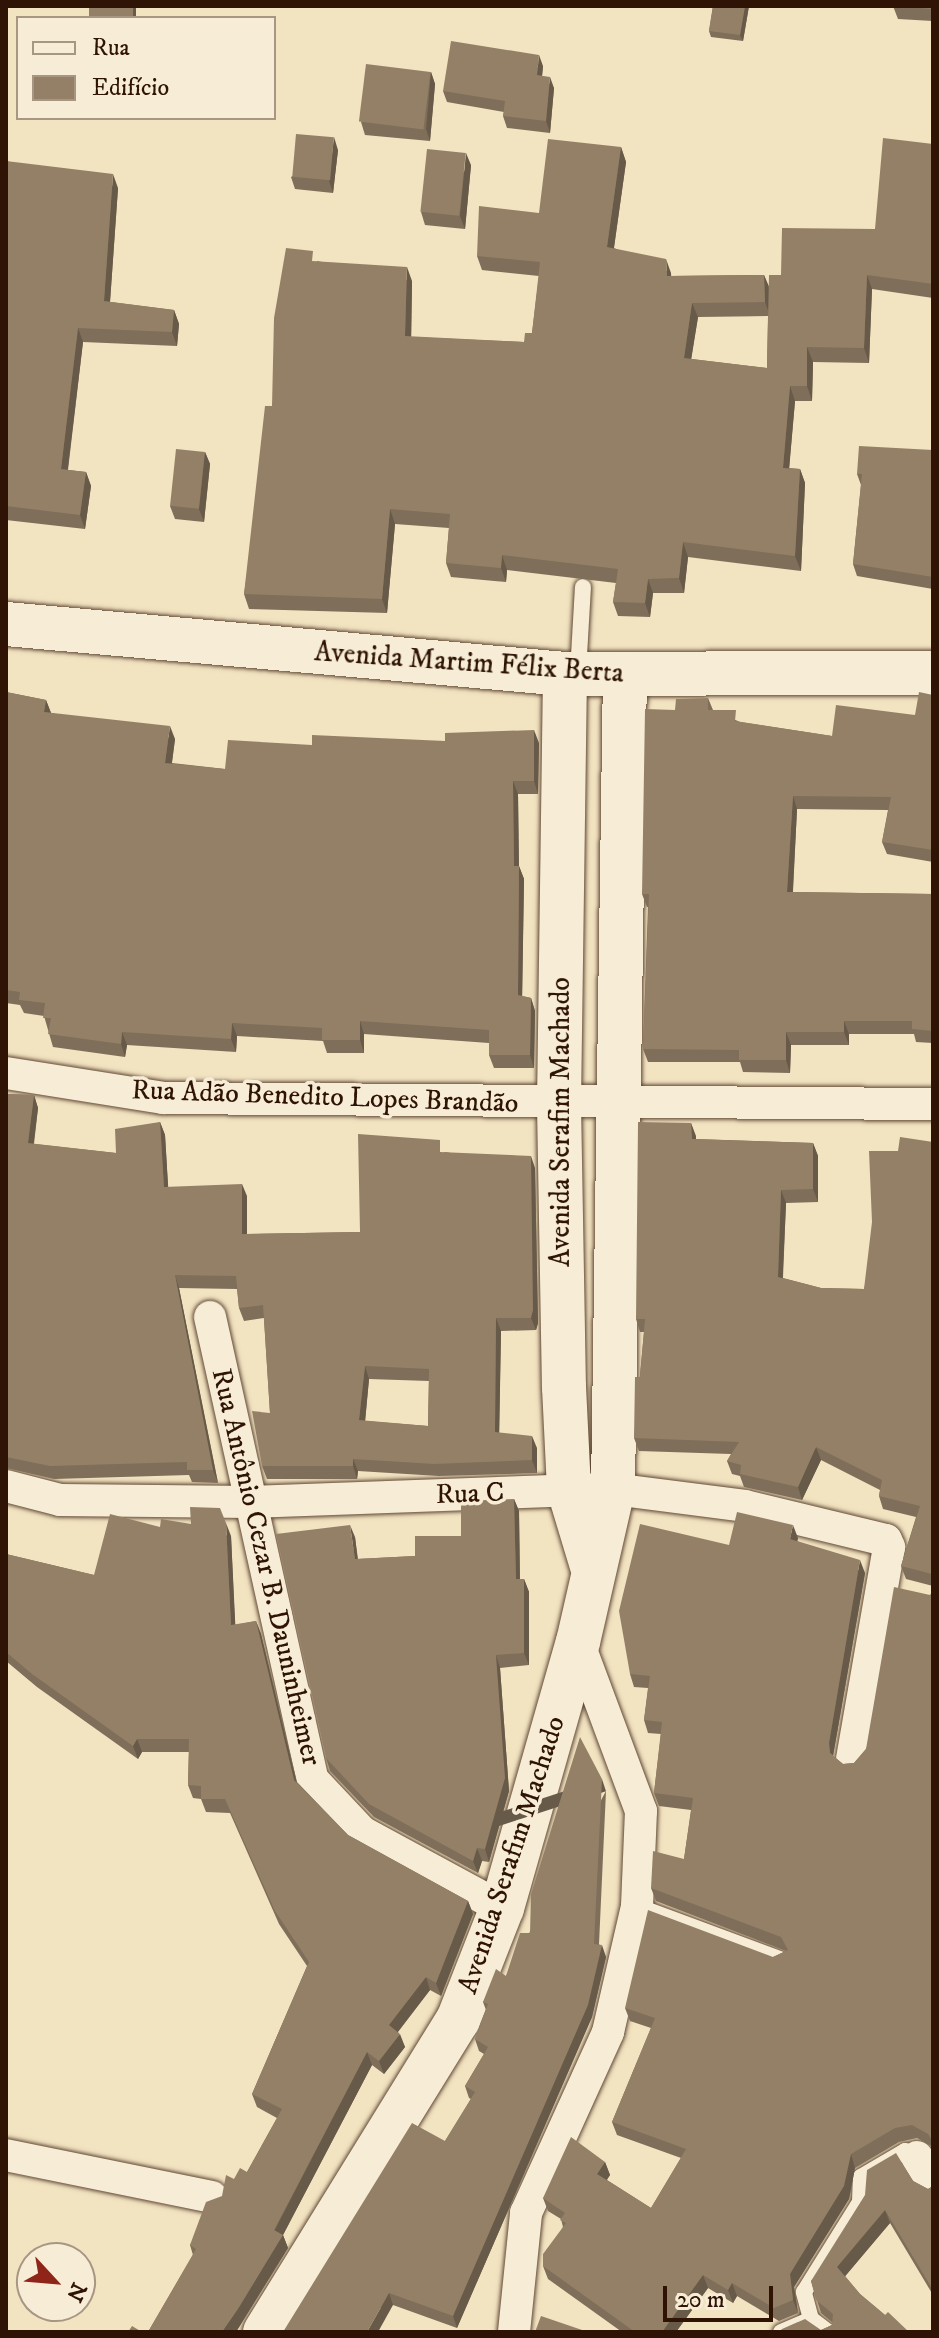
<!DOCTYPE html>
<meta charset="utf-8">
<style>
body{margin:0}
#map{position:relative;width:939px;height:2338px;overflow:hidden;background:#f2e3c1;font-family:"IM FELL DW Pica",serif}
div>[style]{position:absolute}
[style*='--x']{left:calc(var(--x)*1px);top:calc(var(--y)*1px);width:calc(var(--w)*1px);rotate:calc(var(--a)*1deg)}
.roads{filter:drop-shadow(0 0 2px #604834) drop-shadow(0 0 2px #604834)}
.lane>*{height:16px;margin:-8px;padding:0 8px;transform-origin:8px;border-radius:8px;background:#f7edd7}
.street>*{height:32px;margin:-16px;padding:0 16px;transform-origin:16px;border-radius:16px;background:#f7edd7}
.secondary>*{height:44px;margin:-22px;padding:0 22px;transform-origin:22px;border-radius:22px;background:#f7edd7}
.wall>*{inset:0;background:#7f6e59}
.shaded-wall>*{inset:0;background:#685a48;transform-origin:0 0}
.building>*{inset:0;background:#948067;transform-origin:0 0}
span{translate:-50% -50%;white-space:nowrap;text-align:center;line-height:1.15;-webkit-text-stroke:7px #f7edd7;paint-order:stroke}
.street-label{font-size:28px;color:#2f1405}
.frame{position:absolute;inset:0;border:8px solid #2f1405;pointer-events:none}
.legend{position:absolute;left:16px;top:16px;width:260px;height:104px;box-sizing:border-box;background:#f7edd7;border:2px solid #a79683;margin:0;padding:10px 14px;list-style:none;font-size:24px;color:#2f1405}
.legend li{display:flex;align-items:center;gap:16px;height:40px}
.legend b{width:40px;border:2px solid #a79683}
.north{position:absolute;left:16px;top:2242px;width:80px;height:80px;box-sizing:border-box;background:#f7edd7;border:2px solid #a79683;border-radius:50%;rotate:116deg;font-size:22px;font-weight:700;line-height:32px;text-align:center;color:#2f1405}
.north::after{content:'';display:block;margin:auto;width:28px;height:36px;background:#8f2418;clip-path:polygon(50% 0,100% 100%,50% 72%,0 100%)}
.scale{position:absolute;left:663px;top:2286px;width:110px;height:36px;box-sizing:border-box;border:4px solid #2f1405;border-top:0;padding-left:10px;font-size:24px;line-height:28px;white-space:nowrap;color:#2f1405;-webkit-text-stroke:6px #f7edd7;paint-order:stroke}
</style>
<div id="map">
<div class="roads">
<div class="lane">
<i style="--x:578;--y:673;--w:86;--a:-86.7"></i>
<i style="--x:637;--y:1906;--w:155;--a:20.4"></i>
<i style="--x:811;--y:2319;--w:28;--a:-105"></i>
<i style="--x:804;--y:2292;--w:106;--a:-58.1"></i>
<i style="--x:860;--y:2202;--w:25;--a:-88"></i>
<i style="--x:861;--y:2177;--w:51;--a:-30.6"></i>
<i style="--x:905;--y:2151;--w:13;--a:27"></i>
<i style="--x:781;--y:2332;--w:33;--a:-23"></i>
<i style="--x:811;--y:2319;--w:21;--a:37"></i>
</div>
<div class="street">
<i style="--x:6;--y:1073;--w:159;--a:9"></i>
<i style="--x:163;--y:1098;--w:770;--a:0.45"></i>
<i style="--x:210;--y:1317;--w:474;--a:77.5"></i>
<i style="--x:313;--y:1780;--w:71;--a:46.7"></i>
<i style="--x:362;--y:1832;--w:159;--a:28.5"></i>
<i style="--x:6;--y:1486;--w:56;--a:14.5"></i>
<i style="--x:60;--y:1500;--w:190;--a:0.6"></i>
<i style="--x:250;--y:1502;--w:363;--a:-2.1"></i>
<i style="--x:613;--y:1489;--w:133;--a:7.3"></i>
<i style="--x:745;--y:1506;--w:145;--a:13.6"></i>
<i style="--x:886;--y:1540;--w:8;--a:67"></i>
<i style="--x:889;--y:1547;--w:215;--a:99.9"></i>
<i style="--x:6;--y:2155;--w:210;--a:11.5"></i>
<i style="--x:917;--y:2157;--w:31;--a:58"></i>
<i style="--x:514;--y:2332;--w:120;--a:-84.2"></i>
<i style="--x:526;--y:2213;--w:199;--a:-65.6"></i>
<i style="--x:608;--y:2032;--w:129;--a:-77"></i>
<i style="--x:637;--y:1906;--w:95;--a:-87.6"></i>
<i style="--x:641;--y:1811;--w:180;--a:-110.4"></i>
</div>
<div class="secondary">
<i style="--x:6;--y:624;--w:561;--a:5.11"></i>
<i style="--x:565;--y:674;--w:368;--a:-0.2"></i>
<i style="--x:565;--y:674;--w:430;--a:90.8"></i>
<i style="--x:559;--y:1104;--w:283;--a:89"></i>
<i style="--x:564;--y:1387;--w:103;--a:87.2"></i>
<i style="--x:569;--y:1490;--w:79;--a:73.2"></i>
<i style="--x:265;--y:2332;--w:367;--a:-58.3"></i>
<i style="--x:458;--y:2020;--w:120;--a:-68.6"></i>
<i style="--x:502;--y:1908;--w:277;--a:-74.1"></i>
<i style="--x:578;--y:1642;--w:157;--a:-77.1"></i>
<i style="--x:613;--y:1489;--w:814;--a:-89.16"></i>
</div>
</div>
<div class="wall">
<i style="clip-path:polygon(713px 6px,749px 6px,743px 41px,711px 37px,709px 31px)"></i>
<i style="clip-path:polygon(893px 6px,933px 6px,933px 21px,898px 19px)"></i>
<i style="clip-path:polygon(543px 66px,542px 76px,554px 88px,550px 133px,507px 128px,503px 116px,504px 112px,447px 102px,443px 91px)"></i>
<i style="clip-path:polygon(431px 72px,435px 84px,430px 141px,365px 135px,361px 122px)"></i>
<i style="clip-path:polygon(evenodd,933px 144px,933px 298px,872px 289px,869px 363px,813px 362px,812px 401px,795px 401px,789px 468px,800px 469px,805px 483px,801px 571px,688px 557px,684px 593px,653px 593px,650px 617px,618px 616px,613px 602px,616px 583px,507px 570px,506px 582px,451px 577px,446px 563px,449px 528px,395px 524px,387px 613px,249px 609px,244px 594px,272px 406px,317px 261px,412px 281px,411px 337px,524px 342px,532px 333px,539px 276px,482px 270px,477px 256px,539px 213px,621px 147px,626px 162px,614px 248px,671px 273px,671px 276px,764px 275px,769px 288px,781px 275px,875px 229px,933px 144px,768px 316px,767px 368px,691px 359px,698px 317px,768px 316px)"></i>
<i style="clip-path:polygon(338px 150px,333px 193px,295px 189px,291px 177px)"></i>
<i style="clip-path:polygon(6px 161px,118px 188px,110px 302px,174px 310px,179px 324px,177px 346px,83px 342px,68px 470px,86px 472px,91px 486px,85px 529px,6px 520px)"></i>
<i style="clip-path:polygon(471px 165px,465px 229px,425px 225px,421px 212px)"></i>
<i style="clip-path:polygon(933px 450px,933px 589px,857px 576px,853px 564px,861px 485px,857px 474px)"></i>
<i style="clip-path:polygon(205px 452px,210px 464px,204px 522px,175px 519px,170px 506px)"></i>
<i style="clip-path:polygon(6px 692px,46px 700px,51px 713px,175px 739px,172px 763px,225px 769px,312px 745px,445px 741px,539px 743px,538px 794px,518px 794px,519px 866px,524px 879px,522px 996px,531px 998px,535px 1011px,534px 1068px,494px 1068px,489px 1055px,489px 1043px,364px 1034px,364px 1053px,327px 1053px,323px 1041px,237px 1036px,236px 1052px,127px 1045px,125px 1057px,53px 1047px,44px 1016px,24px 1013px,20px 1005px,6px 1003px)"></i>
<i style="clip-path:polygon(933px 695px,933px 862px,887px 854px,882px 842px,888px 810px,797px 809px,793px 892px,933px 894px,933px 1043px,916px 1042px,914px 1034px,849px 1034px,849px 1045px,791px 1045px,790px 1073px,743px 1072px,740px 1062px,648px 1062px,643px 1049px,648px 907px,647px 907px,642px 894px,675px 710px,708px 698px,713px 710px,740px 722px,832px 736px,915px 715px)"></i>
<i style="clip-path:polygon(evenodd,6px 1094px,34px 1095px,38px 1108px,34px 1144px,116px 1153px,160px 1122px,165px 1135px,168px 1187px,247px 1196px,247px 1234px,360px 1232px,445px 1152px,535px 1168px,538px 1323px,536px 1330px,501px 1331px,499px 1433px,537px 1448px,537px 1473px,439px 1476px,358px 1471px,357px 1479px,267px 1479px,262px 1466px,270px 1413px,264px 1318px,244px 1321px,239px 1308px,237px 1289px,179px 1288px,218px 1483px,192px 1482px,189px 1475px,54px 1479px,6px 1468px,6px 1094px,369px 1379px,429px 1381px,428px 1426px,365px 1421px,369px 1379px)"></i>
<i style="clip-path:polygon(691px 1123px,696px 1139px,813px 1143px,818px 1156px,818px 1202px,786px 1203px,783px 1278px,821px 1288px,864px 1289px,898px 1151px,933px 1142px,933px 1586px,906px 1579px,901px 1566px,916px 1517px,883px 1509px,879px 1496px,880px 1490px,821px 1460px,802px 1500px,744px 1487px,740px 1476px,732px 1474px,727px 1461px,731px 1454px,639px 1451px,634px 1438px,644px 1332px,640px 1332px,636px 1319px)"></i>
<i style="clip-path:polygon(514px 1499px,519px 1511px,520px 1579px,524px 1579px,529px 1592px,529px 1665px,500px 1668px,509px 1791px,489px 1862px,482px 1861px,478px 1873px,374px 1817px,330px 1771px,326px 1758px,355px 1537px,358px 1559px,415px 1556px,461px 1536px)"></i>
<i style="clip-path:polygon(160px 1527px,231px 1536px,235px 1625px,256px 1621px,261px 1634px,297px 1782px,348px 1835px,468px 1901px,473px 1914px,441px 1996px,430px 1990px,398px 2032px,405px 2047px,384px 2074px,372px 2065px,283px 2235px,288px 2248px,236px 2332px,148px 2332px,193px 2255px,190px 2245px,234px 2179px,247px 2172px,277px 2118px,257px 2107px,252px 2094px,307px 1966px,279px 1924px,230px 1813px,206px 1812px,201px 1799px,193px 1798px,188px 1785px,189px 1752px,142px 1752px,138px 1759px,37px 1687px,6px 1661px,6px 1554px,94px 1575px)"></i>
<i style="clip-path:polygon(798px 1538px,797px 1541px,865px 1573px,833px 1756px,843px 1764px,854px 1763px,866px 1749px,930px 1595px,933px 1592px,933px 2147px,917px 2138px,899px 2142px,855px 2168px,849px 2199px,794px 2287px,798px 2313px,779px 2321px,737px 2296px,733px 2303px,708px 2288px,676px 2332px,622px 2332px,548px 2279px,543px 2266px,563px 2227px,561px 2219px,548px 2211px,543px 2198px,605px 2162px,610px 2175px,607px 2180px,651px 2208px,681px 2158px,617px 2135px,612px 2122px,651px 2028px,630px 2021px,625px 2008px,773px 1957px,786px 1951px,656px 1901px,651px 1888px,684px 1859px,691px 1810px,659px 1806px,654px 1793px,661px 1734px,648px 1733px,644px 1720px,648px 1688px,634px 1687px,630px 1674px,729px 1545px)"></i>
<i style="clip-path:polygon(606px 1791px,599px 1944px,606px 1957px,592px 2017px,457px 2328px,393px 2305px,283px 2332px,445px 2141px,471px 2099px,469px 2098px,465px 2086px,484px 2054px,479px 2051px,475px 2039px,486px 2010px,483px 2002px,506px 1976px)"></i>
<i style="clip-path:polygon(913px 2181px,928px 2189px,933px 2186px,933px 2295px,890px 2223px,845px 2276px,860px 2294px,885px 2315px,909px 2332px,821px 2330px,832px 2325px,833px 2323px,821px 2313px,811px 2281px)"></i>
</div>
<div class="shaded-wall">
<i style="left:133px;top:6px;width:3px;height:12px"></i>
<i style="clip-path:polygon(745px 6px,749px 6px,743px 41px,740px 35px)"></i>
<i style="clip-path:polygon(539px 55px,543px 66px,541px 87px,537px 75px)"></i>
<i style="clip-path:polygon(431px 72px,435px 84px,430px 141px,426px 129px)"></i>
<i style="clip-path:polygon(550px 77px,554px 88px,550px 133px,546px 121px)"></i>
<i style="clip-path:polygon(334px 137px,338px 150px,333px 193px,329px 181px)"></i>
<i style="clip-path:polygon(621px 147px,626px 162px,612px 261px,607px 247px)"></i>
<i style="clip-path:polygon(466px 153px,471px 165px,465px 229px,460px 216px)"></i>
<i style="clip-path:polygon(113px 174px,118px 188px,109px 316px,104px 301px)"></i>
<i style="clip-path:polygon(666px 259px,671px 273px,672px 290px,667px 276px)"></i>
<i style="clip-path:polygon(407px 267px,412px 281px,411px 351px,405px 336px)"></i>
<i style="clip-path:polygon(764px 275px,770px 289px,770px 316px,765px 302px)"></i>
<i style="clip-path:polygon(867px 275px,872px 289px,869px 363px,864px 348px)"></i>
<i style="clip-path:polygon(692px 303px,698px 317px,689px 373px,684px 358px)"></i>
<i style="clip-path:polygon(174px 310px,179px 324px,177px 346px,172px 332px)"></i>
<i style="clip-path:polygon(78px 328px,83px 342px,66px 483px,61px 469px)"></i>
<i style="clip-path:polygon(807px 347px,813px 362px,812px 401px,807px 386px)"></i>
<i style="clip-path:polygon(790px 386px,795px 401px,788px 482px,783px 468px)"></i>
<i style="clip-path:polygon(205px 452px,210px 464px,204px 522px,199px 509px)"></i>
<i style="clip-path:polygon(800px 469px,805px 483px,801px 571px,795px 556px)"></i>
<i style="clip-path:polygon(86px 472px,91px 486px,85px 529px,80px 515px)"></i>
<i style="clip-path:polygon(390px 509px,395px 524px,387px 613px,382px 599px)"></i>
<i style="clip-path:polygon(683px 542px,688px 557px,684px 593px,679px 578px)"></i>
<i style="clip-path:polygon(502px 555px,507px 570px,506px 582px,501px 568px)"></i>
<i style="clip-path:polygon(648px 579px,653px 593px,650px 617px,645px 603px)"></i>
<i style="clip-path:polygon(46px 700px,51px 713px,44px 712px)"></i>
<i style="clip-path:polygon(170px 726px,175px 739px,170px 776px,165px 763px)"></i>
<i style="clip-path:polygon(534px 730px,539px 743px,538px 794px,534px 781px)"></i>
<i style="clip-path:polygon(513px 781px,518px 794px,519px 879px,514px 866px)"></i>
<i style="clip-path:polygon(793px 796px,797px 809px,792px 905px,787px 892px)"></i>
<i style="clip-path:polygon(519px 866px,524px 879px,522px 1008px,518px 995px)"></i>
<i style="clip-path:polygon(531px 998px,535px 1011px,534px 1068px,530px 1055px)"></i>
<i style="clip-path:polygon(360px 1021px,364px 1034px,364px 1053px,360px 1040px)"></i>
<i style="clip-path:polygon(844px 1021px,849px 1034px,849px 1045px,844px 1032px)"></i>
<i style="clip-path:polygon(232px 1023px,237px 1036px,236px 1052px,231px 1039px)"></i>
<i style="clip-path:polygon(122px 1032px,127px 1045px,125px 1057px,121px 1044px)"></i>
<i style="clip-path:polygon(786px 1032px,791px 1045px,790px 1073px,786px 1060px)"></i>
<i style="clip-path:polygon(34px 1095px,38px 1108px,32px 1156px,28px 1143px)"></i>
<i style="clip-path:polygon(160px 1122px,165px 1135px,169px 1200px,164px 1187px)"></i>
<i style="clip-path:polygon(691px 1123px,696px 1136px,696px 1152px,692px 1139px)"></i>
<i style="clip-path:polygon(813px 1143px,818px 1156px,818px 1202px,813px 1189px)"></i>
<i style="clip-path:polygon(531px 1156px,535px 1168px,538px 1323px,536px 1330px,531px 1318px)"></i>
<i style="clip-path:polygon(242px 1184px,247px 1196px,247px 1247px,242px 1234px)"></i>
<i style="clip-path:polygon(781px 1190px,786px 1203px,782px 1290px,778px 1277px)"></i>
<i style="clip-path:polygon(175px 1275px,179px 1288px,218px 1483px,213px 1470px)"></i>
<i style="clip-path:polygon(496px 1318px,501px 1331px,499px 1445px,495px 1432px)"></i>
<i style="clip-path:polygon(365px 1366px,369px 1379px,364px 1433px,359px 1420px)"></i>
<i style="clip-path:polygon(532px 1436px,537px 1448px,537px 1473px,532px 1460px)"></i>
<i style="clip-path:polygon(816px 1447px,821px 1460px,802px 1500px,798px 1487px)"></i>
<i style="clip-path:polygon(353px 1459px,358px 1471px,357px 1479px,353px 1466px)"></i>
<i style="clip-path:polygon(514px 1499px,519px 1511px,520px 1592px,516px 1579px)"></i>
<i style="clip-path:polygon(226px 1523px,231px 1536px,236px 1639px,231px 1625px)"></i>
<i style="clip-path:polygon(350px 1525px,355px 1537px,359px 1572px,355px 1559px)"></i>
<i style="clip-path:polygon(793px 1525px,798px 1538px,795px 1552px,790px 1539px)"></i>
<i style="clip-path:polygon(860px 1560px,865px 1573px,833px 1756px,830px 1753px,829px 1743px)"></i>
<i style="clip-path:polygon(524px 1579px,529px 1592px,529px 1665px,524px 1653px)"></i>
<i style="clip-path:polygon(256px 1621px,261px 1634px,299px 1793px,294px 1780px)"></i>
<i style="clip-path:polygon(496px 1655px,500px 1668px,509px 1791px,489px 1862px,485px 1849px)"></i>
<i style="clip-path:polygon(137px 1739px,142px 1752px,138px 1759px,133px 1746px)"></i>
<i style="left:602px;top:1779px;width:13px;height:165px;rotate:72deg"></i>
<i style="clip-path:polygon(477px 1848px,482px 1861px,478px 1873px,473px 1861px)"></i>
<i style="clip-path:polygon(468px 1901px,473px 1914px,441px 1996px,436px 1983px)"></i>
<i style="clip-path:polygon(602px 1945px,606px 1957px,592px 2017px,457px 2328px,453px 2316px)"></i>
<i style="clip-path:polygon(426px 1977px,430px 1990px,393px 2038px,389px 2025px)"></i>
<i style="clip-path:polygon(400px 2034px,405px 2047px,384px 2074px,379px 2061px)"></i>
<i style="clip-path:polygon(367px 2052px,372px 2065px,283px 2235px,288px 2248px,236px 2332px,222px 2332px)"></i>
<i style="clip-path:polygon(851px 2154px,855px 2168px,849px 2199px,794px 2287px,798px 2313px,793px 2300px,790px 2274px)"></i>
<i style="clip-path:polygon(605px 2162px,610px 2175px,601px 2187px,597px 2174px)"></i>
<i style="clip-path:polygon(885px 2210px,890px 2223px,842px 2280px,837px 2267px)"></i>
<i style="clip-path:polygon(703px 2275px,708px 2288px,676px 2332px,662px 2332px)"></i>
<i style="clip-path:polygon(732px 2283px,737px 2296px,733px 2303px,728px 2290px)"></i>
<i style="clip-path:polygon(389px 2293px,393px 2305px,378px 2332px,367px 2332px)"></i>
</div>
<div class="building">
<i style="left:89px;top:6px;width:44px;height:12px"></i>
<i style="clip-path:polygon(713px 6px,745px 6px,740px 35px,709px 31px)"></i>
<i style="clip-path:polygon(893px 6px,933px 6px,933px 9px)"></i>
<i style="clip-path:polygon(451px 41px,539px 55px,537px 75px,550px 77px,546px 121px,503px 116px,505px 101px,443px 91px)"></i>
<i style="left:366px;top:64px;width:65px;height:58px;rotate:7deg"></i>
<i style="left:296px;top:134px;width:38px;height:43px;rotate:5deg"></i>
<i style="clip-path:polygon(883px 138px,933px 144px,933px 284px,867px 275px,864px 348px,807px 347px,807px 386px,790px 386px,783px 468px,800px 469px,795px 556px,683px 542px,679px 578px,648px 579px,645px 603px,613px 602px,618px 569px,502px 555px,501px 568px,446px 563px,450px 514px,390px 509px,382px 599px,244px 594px,265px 406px,272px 406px,274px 318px,286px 248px,313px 251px,312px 261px,407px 267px,405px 336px,524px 342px,525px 333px,532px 333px,540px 262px,477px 256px,479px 206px,539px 213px,548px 139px,621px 147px,607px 247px,666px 259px,667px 276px,764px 275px,765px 302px,692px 303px,684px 358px,767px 368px,769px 275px,781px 275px,782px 228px,875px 229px)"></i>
<i style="left:427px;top:149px;width:39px;height:63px;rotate:6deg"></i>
<i style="clip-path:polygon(6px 161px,113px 174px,104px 301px,174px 310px,172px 332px,78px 328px,61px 469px,86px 472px,80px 515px,6px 506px)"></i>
<i style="clip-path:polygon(859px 446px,933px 450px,933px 577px,853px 564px,862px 474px,857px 474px)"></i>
<i style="left:176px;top:449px;width:29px;height:57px;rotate:6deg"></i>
<i style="clip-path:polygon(6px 692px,46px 700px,44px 712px,170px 726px,165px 763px,225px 769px,228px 740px,312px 745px,312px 735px,445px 741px,445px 733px,534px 730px,534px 781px,513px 781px,514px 866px,519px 866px,518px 995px,531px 998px,530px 1055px,489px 1055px,489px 1030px,360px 1021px,360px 1040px,322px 1040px,322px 1028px,232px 1023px,231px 1039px,122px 1032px,121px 1044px,48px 1034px,51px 1018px,43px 1018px,45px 1003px,19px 1000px,20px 992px,6px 990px)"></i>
<i style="clip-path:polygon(919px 692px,933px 695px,933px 850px,882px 842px,891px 797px,793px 796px,787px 892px,933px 894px,933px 1031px,912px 1029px,912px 1021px,844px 1021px,844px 1032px,786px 1032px,786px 1060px,739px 1060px,739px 1050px,643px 1049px,649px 894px,642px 894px,645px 709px,675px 710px,676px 699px,708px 698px,708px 710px,736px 710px,735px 721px,832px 736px,836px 705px,915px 715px)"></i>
<i style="clip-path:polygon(evenodd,6px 1094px,34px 1095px,28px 1143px,116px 1153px,115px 1129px,160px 1122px,164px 1187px,242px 1184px,242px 1234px,360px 1232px,358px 1134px,440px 1140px,440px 1152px,531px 1156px,533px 1310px,531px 1318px,496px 1318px,495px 1432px,532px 1436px,532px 1460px,434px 1464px,353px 1459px,353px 1466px,262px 1466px,252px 1411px,270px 1413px,263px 1305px,239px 1308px,236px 1276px,175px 1275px,213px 1470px,187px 1470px,187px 1462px,50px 1466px,6px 1457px,6px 1094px,365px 1366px,429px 1369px,428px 1426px,359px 1420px,365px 1366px)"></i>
<i style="clip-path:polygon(638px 1122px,691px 1123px,692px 1139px,813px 1143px,813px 1189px,781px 1190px,778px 1277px,821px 1288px,864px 1289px,872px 1222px,869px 1151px,898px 1151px,900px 1137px,933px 1142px,933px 1576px,932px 1574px,901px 1566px,920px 1506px,879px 1496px,882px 1480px,816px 1447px,798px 1487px,740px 1474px,741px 1465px,727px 1461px,739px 1442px,634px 1438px,635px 1377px,640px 1377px,645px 1319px,636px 1319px)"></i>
<i style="clip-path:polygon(514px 1499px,516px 1579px,524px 1579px,524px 1653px,496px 1655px,505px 1778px,485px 1849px,477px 1848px,473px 1861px,369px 1804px,326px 1758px,276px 1534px,350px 1525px,355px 1559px,415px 1556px,415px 1536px,461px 1536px,461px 1501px)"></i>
<i style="clip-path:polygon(190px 1507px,220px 1508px,226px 1523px,231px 1625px,256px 1621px,294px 1780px,348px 1835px,468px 1901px,436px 1983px,426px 1977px,389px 2025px,400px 2034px,379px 2061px,367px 2052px,274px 2230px,283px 2235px,238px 2309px,222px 2332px,148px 2332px,196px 2249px,190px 2245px,206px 2202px,222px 2196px,226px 2175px,234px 2179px,240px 2168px,247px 2172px,282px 2109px,252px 2094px,309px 1962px,275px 1911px,225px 1799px,201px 1799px,201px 1786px,188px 1785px,189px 1739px,137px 1739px,133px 1746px,32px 1674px,6px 1652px,6px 1554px,94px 1575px,110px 1514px,160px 1527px,161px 1519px,191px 1524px)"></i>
<i style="clip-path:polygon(737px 1512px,793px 1525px,790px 1539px,860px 1560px,829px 1743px,830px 1753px,843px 1764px,854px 1763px,866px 1749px,894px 1587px,930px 1595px,933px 1592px,933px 2142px,928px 2134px,912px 2125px,895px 2128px,851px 2154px,844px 2186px,790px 2274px,793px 2300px,774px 2308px,732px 2283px,728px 2290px,703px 2275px,662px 2332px,635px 2332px,543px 2266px,543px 2254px,566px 2223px,560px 2220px,565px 2213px,543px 2198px,571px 2137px,605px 2162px,597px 2174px,651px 2208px,686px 2149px,612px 2122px,655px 2018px,625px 2008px,648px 1910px,773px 1957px,788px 1950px,781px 1937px,651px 1888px,653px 1851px,684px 1859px,693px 1798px,654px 1793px,662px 1722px,644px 1720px,650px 1676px,630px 1674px,619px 1611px,640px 1524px,729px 1545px)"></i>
<i style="clip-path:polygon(580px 1737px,602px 1779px,594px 1944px,602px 1945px,588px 2005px,453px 2316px,389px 2293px,367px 2332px,283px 2332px,412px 2123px,445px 2141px,475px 2092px,465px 2086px,488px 2047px,475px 2039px,488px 2004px,483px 2002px,496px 1969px,506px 1976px,520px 1933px,530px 1933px,531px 1894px)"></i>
<i style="clip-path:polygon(896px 2153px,913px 2181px,928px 2189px,933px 2186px,933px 2290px,885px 2210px,837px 2267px,860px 2294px,885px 2315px,888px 2312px,909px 2332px,779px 2332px,782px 2329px,805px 2319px,821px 2330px,832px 2325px,833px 2314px,816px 2300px,811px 2281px,865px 2195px,867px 2170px)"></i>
<i style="clip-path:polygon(541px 2316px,588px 2332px,535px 2332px)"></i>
<i style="clip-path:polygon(132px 2326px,142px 2332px,128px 2332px)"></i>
</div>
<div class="street-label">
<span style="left:469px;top:663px;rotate:4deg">Avenida Martim Félix Berta</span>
<span style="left:325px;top:1097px;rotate:2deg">Rua Adão Benedito Lopes Brandão</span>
<span style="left:561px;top:1122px;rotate:-90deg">Avenida Serafim Machado</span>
<span style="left:470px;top:1494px;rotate:-2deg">Rua C</span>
<span style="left:266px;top:1567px;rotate:77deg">Rua Antônio Cezar B. Dauninheimer</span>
<span style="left:512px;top:1855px;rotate:-72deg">Avenida Serafim Machado</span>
</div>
<div class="frame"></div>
<ul class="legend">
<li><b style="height:10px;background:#f7edd7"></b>Rua</li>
<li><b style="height:22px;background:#948067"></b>Edifício</li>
</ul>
<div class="north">N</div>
<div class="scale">20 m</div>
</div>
